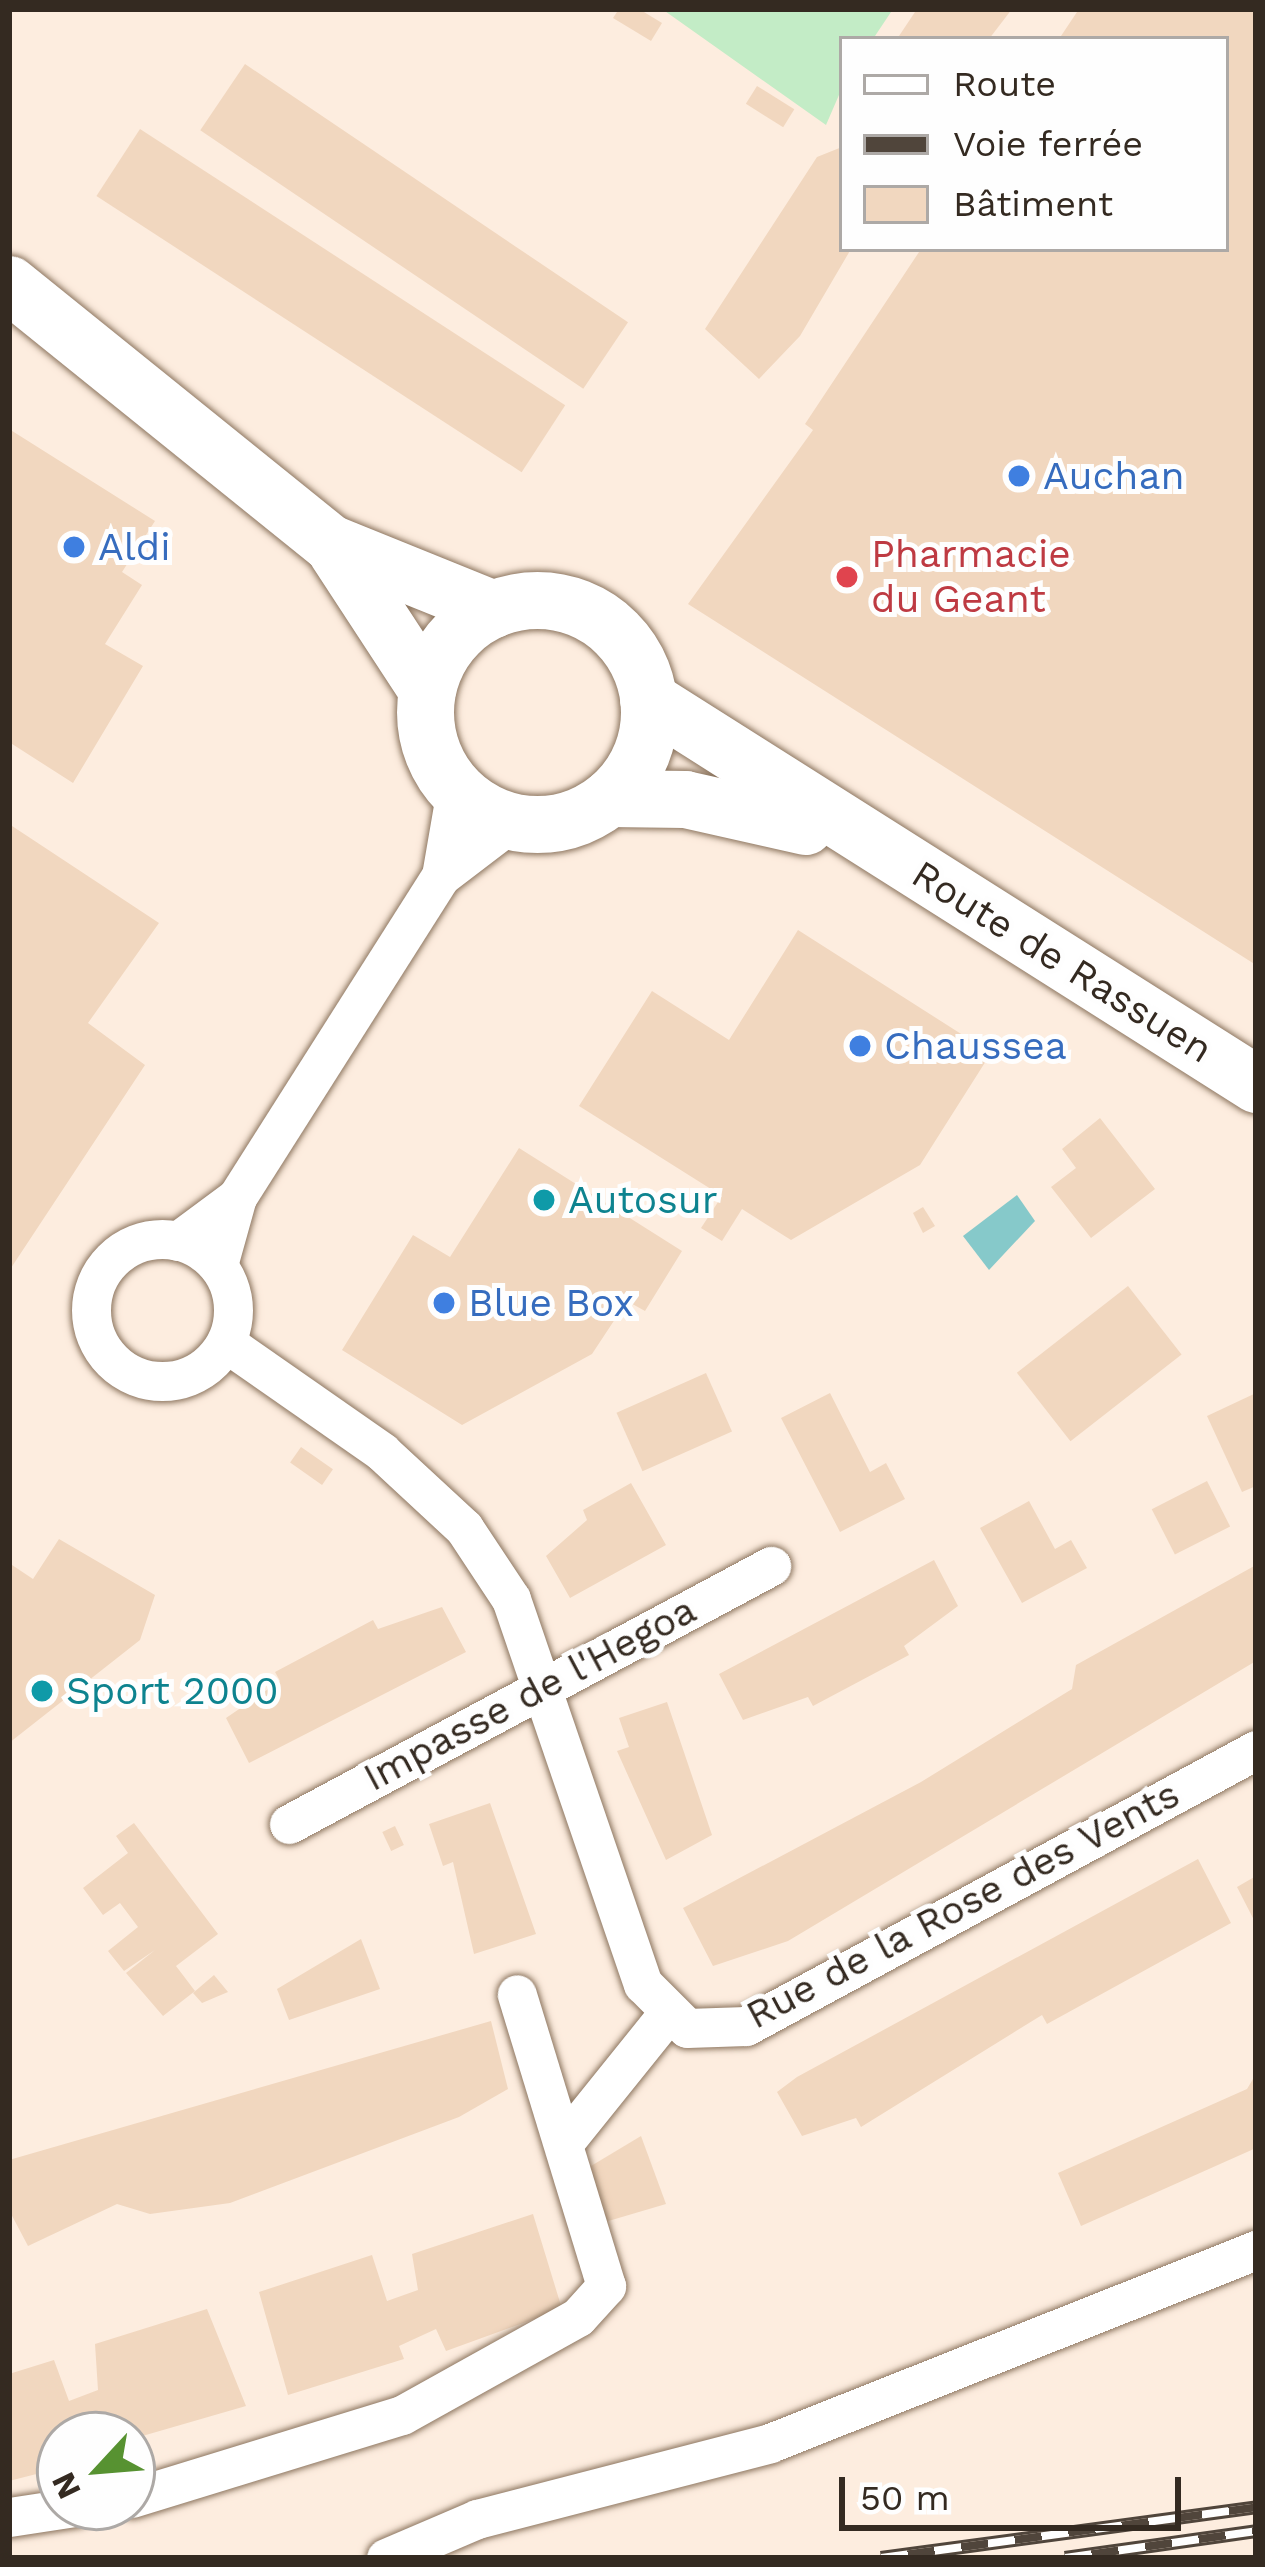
<!DOCTYPE html>
<meta charset="utf-8">
<style>
body{margin:0}
#map{position:relative;width:1265px;height:2567px;overflow:hidden;background:#fdeddf;font-family:"Work Sans",sans-serif}
div>[style]{position:absolute}
[style*='--x']{left:calc(var(--x)*1px);top:calc(var(--y)*1px);width:calc(var(--w)*1px);rotate:calc(var(--a)*1deg)}
.green>*{inset:0;background:#c3ecc6}
.water>*{inset:0;background:#86c9ca}
.building>*{inset:0;background:#f1d7bf;transform-origin:0 0}
.roads{filter:drop-shadow(0 0 3px #8d7660) drop-shadow(0 0 3px #8d7660)}
.minor>*{height:39px;margin:-19.5px;padding:0 19.5px;transform-origin:19.5px;border-radius:19.5px;background:#fff}
.minor>.ring{margin:-19.5px;padding:0;box-sizing:content-box;background:none;border:39px solid #fff;border-radius:50%}
.secondary>*{height:57px;margin:-28.5px;padding:0 28.5px;transform-origin:28.5px;border-radius:28.5px;background:#fff}
.secondary>.ring{margin:-28.5px;padding:0;box-sizing:content-box;background:none;border:57px solid #fff;border-radius:50%}
.rail>*{height:14px;margin-top:-7px;transform-origin:0;background:repeating-linear-gradient(90deg,#fefefe 0 27px,#50453b 0 54px);box-sizing:border-box;border-block:3px solid #50453b}
.dots>*{width:33px;height:33px;translate:-50% -50%;box-sizing:border-box;border:6px solid #fefefe;border-radius:50%}
span{translate:-50% -50%;white-space:nowrap;text-align:center;line-height:1.15;-webkit-text-stroke:10px #fefefe;paint-order:stroke}
.shop-label{font-size:39px;color:#366cbe}
.left{translate:0 -50%;text-align:left}
.health-label{font-size:39px;color:#be3a42}
.street-label{font-size:39px;color:#342a21}
.culture-label{font-size:39px;color:#0d838f}
.frame{position:absolute;inset:0;border:12px solid #342a21;pointer-events:none}
.legend{position:absolute;left:839px;top:36px;width:390px;height:216px;box-sizing:border-box;background:#fefefe;border:3px solid #ada9a6;margin:0;padding:15px 21px;list-style:none;font-size:36px;color:#342a21}
.legend li{display:flex;align-items:center;gap:24px;height:60px}
.legend b{width:60px;border:3px solid #ada9a6}
.north{position:absolute;left:36px;top:2411px;width:120px;height:120px;box-sizing:border-box;background:#fefefe;border:3px solid #ada9a6;border-radius:50%;rotate:244deg;font-size:33px;font-weight:700;line-height:48px;text-align:center;color:#342a21}
.north::after{content:'';display:block;margin:auto;width:42px;height:54px;background:#579231;clip-path:polygon(50% 0,100% 100%,50% 72%,0 100%)}
.scale{position:absolute;left:839px;top:2477px;width:342px;height:54px;box-sizing:border-box;border:6px solid #342a21;border-top:0;padding-left:15px;font-size:36px;line-height:42px;white-space:nowrap;color:#342a21;-webkit-text-stroke:9px #fefefe;paint-order:stroke}
</style>
<div id="map">
<div class="green">
<i style="clip-path:polygon(662px 9px,893px 9px,873px 39px,842px 39px,842px 88px,826px 125px)"></i>
</div>
<div class="water">
<i style="clip-path:polygon(1017px 1195px,1035px 1221px,989px 1270px,963px 1236px)"></i>
</div>
<div class="building">
<i style="clip-path:polygon(619px 9px,639px 9px,662px 23px,651px 41px,613px 18px)"></i>
<i style="clip-path:polygon(917px 9px,1012px 9px,989px 39px,897px 39px)"></i>
<i style="clip-path:polygon(1079px 9px,1256px 9px,1256px 965px,688px 604px,813px 430px,805px 424px,921px 249px,1226px 249px,1226px 39px,1059px 39px)"></i>
<i style="left:245px;top:64px;width:462px;height:80px;rotate:34deg"></i>
<i style="left:757px;top:86px;width:44px;height:21px;rotate:32deg"></i>
<i style="left:140px;top:129px;width:507px;height:80px;rotate:33deg"></i>
<i style="clip-path:polygon(842px 147px,842px 249px,851px 249px,800px 336px,759px 379px,705px 329px,817px 157px)"></i>
<i style="clip-path:polygon(9px 429px,155px 521px,122px 572px,142px 585px,105px 644px,143px 666px,73px 783px,9px 742px)"></i>
<i style="clip-path:polygon(9px 824px,159px 923px,88px 1023px,145px 1065px,9px 1271px)"></i>
<i style="clip-path:polygon(798px 930px,991px 1053px,920px 1165px,791px 1240px,742px 1209px,722px 1241px,701px 1228px,722px 1196px,579px 1106px,652px 991px,729px 1040px)"></i>
<i style="clip-path:polygon(1100px 1118px,1155px 1189px,1091px 1238px,1051px 1187px,1076px 1168px,1062px 1149px)"></i>
<i style="clip-path:polygon(519px 1148px,682px 1251px,645px 1311px,627px 1301px,592px 1354px,462px 1425px,342px 1350px,413px 1235px,450px 1257px)"></i>
<i style="clip-path:polygon(923px 1207px,935px 1226px,923px 1233px,913px 1213px)"></i>
<i style="left:1128px;top:1286px;width:87px;height:141px;rotate:52deg"></i>
<i style="left:706px;top:1373px;width:64px;height:98px;rotate:66deg"></i>
<i style="clip-path:polygon(830px 1393px,870px 1472px,886px 1463px,905px 1499px,840px 1532px,781px 1418px)"></i>
<i style="clip-path:polygon(1256px 1393px,1256px 1486px,1242px 1492px,1207px 1416px)"></i>
<i style="left:301px;top:1447px;width:39px;height:19px;rotate:35deg"></i>
<i style="left:1207px;top:1481px;width:51px;height:62px;rotate:63deg"></i>
<i style="clip-path:polygon(631px 1483px,666px 1545px,570px 1598px,546px 1556px,587px 1520px,583px 1510px)"></i>
<i style="clip-path:polygon(1029px 1501px,1055px 1549px,1071px 1540px,1087px 1568px,1022px 1603px,980px 1528px)"></i>
<i style="clip-path:polygon(59px 1539px,155px 1595px,140px 1640px,9px 1743px,9px 1563px,33px 1579px)"></i>
<i style="clip-path:polygon(934px 1560px,958px 1606px,904px 1646px,909px 1655px,813px 1706px,808px 1697px,743px 1720px,719px 1674px)"></i>
<i style="clip-path:polygon(1256px 1565px,1256px 1661px,788px 1941px,713px 1966px,683px 1908px,921px 1782px,1072px 1689px,1076px 1665px)"></i>
<i style="clip-path:polygon(442px 1607px,466px 1652px,249px 1763px,226px 1718px,280px 1681px,275px 1672px,373px 1620px,378px 1629px)"></i>
<i style="clip-path:polygon(667px 1702px,712px 1835px,666px 1860px,617px 1751px,629px 1747px,619px 1718px)"></i>
<i style="clip-path:polygon(490px 1803px,536px 1934px,474px 1954px,453px 1862px,443px 1866px,429px 1824px)"></i>
<i style="clip-path:polygon(134px 1823px,218px 1934px,176px 1966px,195px 1991px,163px 2016px,126px 1973px,155px 1950px,124px 1971px,108px 1951px,138px 1927px,120px 1903px,103px 1915px,83px 1888px,128px 1853px,116px 1836px)"></i>
<i style="left:395px;top:1826px;width:21px;height:14px;rotate:65deg"></i>
<i style="clip-path:polygon(1198px 1859px,1231px 1923px,1047px 2024px,1042px 2015px,861px 2127px,856px 2118px,802px 2136px,777px 2092px,797px 2077px)"></i>
<i style="clip-path:polygon(1256px 1876px,1256px 1924px,1237px 1887px)"></i>
<i style="clip-path:polygon(361px 1939px,380px 1989px,289px 2020px,277px 1989px)"></i>
<i style="clip-path:polygon(214px 1975px,228px 1992px,202px 2003px,193px 1993px)"></i>
<i style="clip-path:polygon(491px 2021px,508px 2089px,459px 2117px,230px 2203px,150px 2214px,117px 2204px,28px 2246px,9px 2210px,9px 2160px)"></i>
<i style="clip-path:polygon(1256px 2074px,1256px 2148px,1081px 2226px,1058px 2173px,1247px 2089px)"></i>
<i style="clip-path:polygon(641px 2136px,666px 2204px,605px 2222px,586px 2169px)"></i>
<i style="clip-path:polygon(533px 2214px,562px 2309px,446px 2351px,436px 2329px,399px 2346px,404px 2359px,288px 2395px,259px 2292px,372px 2255px,387px 2301px,418px 2290px,412px 2254px)"></i>
<i style="clip-path:polygon(207px 2309px,246px 2406px,132px 2439px,117px 2435px,112px 2414px,90px 2435px,60px 2435px,60px 2468px,9px 2481px,9px 2374px,54px 2360px,69px 2401px,98px 2390px,95px 2344px)"></i>
</div>
<div class="roads">
<div class="minor">
<i style="--x:456;--y:789;--w:88;--a:99.8"></i>
<i style="--x:441;--y:876;--w:89;--a:-37.3"></i>
<i style="--x:237;--y:1197;--w:380;--a:-57.6"></i>
<i class="ring" style="left:91px;top:1239px;width:103px;height:103px"></i>
<i style="--x:178;--y:1241;--w:74;--a:-36.7"></i>
<i style="--x:237;--y:1197;--w:71;--a:105.6"></i>
<i style="--x:226;--y:1343;--w:190;--a:34.9"></i>
<i style="--x:382;--y:1452;--w:112;--a:42.8"></i>
<i style="--x:464;--y:1528;--w:85;--a:56.5"></i>
<i style="--x:511;--y:1599;--w:407;--a:71.1"></i>
<i style="--x:643;--y:1984;--w:62;--a:45"></i>
<i style="--x:687;--y:2028;--w:59;--a:-1.9"></i>
<i style="--x:746;--y:2026;--w:580;--a:-28.42"></i>
<i style="--x:289;--y:1824;--w:547;--a:-28.16"></i>
<i style="--x:566;--y:2140;--w:163;--a:-51.2"></i>
<i style="--x:132;--y:2498;--w:282;--a:-17.1"></i>
<i style="--x:402;--y:2415;--w:201;--a:-29.1"></i>
<i style="--x:578;--y:2317;--w:42;--a:-47.9"></i>
<i style="--x:606;--y:2286;--w:305;--a:-107"></i>
<i style="--x:9;--y:2517;--w:67;--a:-8.6"></i>
<i style="--x:386;--y:2558;--w:99;--a:-23.2"></i>
<i style="--x:477;--y:2519;--w:303;--a:-14.5"></i>
<i style="--x:770;--y:2443;--w:523;--a:-21.66"></i>
</div>
<div class="secondary">
<i style="--x:9;--y:284;--w:412;--a:38.9"></i>
<i style="--x:330;--y:543;--w:176;--a:22"></i>
<i style="--x:336;--y:551;--w:166;--a:56.8"></i>
<i class="ring" style="left:425px;top:600px;width:167px;height:167px"></i>
<i style="--x:648;--y:699;--w:720;--a:32.34"></i>
<i style="--x:609;--y:798;--w:76;--a:0.8"></i>
<i style="--x:685;--y:799;--w:123;--a:12.7"></i>
</div>
</div>
<div class="rail">
<i style="--x:881;--y:2558;--w:378;--a:-7.7"></i>
<i style="--x:1065;--y:2558;--w:193;--a:-8"></i>
</div>
<div class="dots">
<i style="left:1019px;top:476px;background:#3f7fe0"></i>
<i style="left:74px;top:547px;background:#3f7fe0"></i>
<i style="left:847px;top:577px;background:#e0444e"></i>
<i style="left:860px;top:1046px;background:#3f7fe0"></i>
<i style="left:544px;top:1200px;background:#0f9aa8"></i>
<i style="left:444px;top:1303px;background:#3f7fe0"></i>
<i style="left:42px;top:1691px;background:#0f9aa8"></i>
</div>
<div class="shop-label">
<span class="left" style="left:1043px;top:476px">Auchan</span>
<span class="left" style="left:98px;top:547px">Aldi</span>
<span class="left" style="left:884px;top:1046px">Chaussea</span>
<span class="left" style="left:468px;top:1303px">Blue Box</span>
</div>
<div class="health-label">
<span class="left" style="left:871px;top:577px">Pharmacie<br>du Geant</span>
</div>
<div class="street-label">
<span style="left:1062px;top:962px;rotate:32deg">Route de Rassuen</span>
<span style="left:530px;top:1694px;rotate:-28deg">Impasse de l'Hegoa</span>
<span style="left:963px;top:1905px;rotate:-28deg">Rue de la Rose des Vents</span>
</div>
<div class="culture-label">
<span class="left" style="left:568px;top:1200px">Autosur</span>
<span class="left" style="left:66px;top:1691px">Sport 2000</span>
</div>
<div class="frame"></div>
<ul class="legend">
<li><b style="height:15px;background:#fff"></b>Route</li>
<li><b style="height:15px;background:#50453b"></b>Voie ferrée</li>
<li><b style="height:33px;background:#f1d7bf"></b>Bâtiment</li>
</ul>
<div class="north">N</div>
<div class="scale">50 m</div>
</div>
